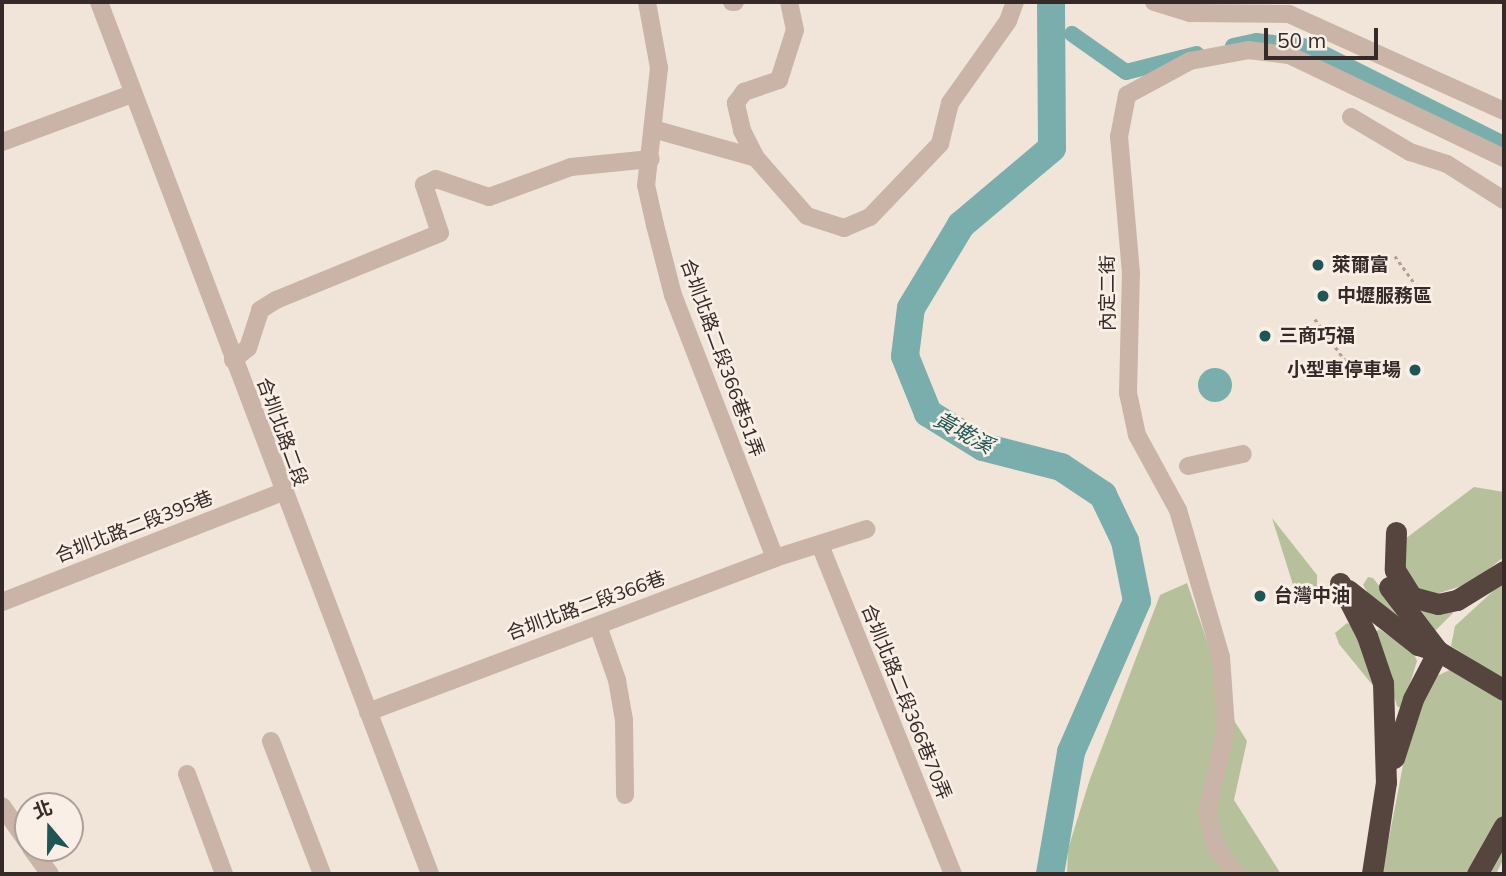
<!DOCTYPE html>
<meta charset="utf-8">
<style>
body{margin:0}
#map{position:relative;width:1506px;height:876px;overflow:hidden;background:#f1e5da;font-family:Mulish,"Noto Sans TC",sans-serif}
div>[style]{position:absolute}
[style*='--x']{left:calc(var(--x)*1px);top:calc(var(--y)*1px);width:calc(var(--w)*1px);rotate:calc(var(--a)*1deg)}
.green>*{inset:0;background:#b6c09b}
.water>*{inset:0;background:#7aaeac}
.round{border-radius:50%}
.canal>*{height:16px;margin:-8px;padding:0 8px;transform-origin:8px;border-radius:8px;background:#7aaeac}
.river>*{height:28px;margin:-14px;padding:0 14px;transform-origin:14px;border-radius:14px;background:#7aaeac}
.path>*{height:2.5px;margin-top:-1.25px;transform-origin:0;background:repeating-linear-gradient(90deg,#b59d91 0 3.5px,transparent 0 7px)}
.minor>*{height:18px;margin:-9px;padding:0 9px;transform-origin:9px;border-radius:9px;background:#c9b4a7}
.highway>*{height:21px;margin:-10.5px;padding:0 10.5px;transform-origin:10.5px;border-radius:10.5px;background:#56443e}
.dots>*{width:19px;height:19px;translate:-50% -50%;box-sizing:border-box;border:4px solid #f9efe7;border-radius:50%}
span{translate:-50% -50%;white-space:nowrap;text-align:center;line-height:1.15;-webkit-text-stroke:5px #f9efe7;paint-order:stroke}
.poi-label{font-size:19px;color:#352a27;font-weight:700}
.left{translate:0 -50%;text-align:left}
.right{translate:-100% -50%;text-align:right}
.street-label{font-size:19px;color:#352a27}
.water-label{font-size:21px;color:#1d5655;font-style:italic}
.frame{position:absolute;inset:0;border:4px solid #352a27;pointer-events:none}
.north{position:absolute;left:14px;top:792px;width:70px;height:70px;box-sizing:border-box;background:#f9efe7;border:2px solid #aba09a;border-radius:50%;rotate:340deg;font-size:19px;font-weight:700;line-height:28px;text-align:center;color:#352a27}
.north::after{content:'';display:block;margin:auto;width:24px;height:32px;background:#1d5655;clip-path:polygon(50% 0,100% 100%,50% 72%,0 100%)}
.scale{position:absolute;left:1264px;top:28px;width:114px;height:32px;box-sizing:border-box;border:4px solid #352a27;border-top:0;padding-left:9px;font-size:21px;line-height:24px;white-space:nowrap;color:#352a27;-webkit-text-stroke:5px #f9efe7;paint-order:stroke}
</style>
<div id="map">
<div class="green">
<i style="clip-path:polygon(1474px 487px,1504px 492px,1504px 557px,1471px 583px,1430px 596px,1416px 589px,1406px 575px,1401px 556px,1405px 539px)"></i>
<i style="clip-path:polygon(1272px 518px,1317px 575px,1317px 591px,1309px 596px,1295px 591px)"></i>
<i style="clip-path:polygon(1368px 577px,1373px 578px,1413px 629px,1371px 598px,1363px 585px)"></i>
<i style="clip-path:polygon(1504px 581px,1504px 680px,1451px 646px,1455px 626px)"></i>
<i style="clip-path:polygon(1187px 583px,1235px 722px,1247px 741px,1234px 800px,1281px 874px,1067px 874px,1068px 849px,1090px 779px,1160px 595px)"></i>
<i style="clip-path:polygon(1411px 605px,1450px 611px,1453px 613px,1435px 631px)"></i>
<i style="clip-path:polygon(1347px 623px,1355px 627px,1375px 688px,1339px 644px,1335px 633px)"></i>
<i style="clip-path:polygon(1379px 629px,1413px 652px,1417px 661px,1402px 709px,1397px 706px,1376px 632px)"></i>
<i style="clip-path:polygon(1452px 669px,1504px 702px,1504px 858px,1496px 874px,1382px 874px,1411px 724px,1430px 679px)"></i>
</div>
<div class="water">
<i class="round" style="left:1198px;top:368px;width:34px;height:34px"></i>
</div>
<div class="canal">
<i style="--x:1072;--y:34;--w:66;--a:35.1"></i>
<i style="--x:1126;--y:72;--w:73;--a:-14.2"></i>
<i style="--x:1233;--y:46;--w:24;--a:-12"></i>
<i style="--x:1256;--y:41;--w:54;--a:6.3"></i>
<i style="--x:1310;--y:47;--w:217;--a:26.6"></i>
</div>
<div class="river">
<i style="--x:1050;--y:874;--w:124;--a:-80.2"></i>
<i style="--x:1071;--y:752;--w:165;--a:-66.4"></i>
<i style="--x:1137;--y:601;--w:61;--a:-101.3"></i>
<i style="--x:1125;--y:541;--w:51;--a:-115.6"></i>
<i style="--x:1103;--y:495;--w:50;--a:-146.3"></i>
<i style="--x:1061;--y:467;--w:81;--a:-165.6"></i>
<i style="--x:983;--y:447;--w:65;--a:-148.3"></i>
<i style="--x:928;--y:413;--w:61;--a:-112"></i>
<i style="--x:905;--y:356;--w:48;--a:-82.9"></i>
<i style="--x:911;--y:308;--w:97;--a:-58.9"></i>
<i style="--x:961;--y:225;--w:119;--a:-40.2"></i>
<i style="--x:1052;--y:148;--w:146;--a:-90.4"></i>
</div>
<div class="path">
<i style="--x:1395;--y:256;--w:60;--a:54.5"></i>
<i style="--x:1315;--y:319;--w:59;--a:53.9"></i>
</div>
<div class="minor">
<i style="--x:99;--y:2;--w:933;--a:69.21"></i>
<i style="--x:647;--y:2;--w:67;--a:79.7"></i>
<i style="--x:659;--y:68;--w:118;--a:96.3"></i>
<i style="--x:646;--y:185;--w:41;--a:77.3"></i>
<i style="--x:655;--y:225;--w:72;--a:75.6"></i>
<i style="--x:673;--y:295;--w:282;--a:68.8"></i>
<i style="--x:732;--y:2;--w:3;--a:0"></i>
<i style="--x:1154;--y:2;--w:38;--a:17"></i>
<i style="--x:1190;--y:13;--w:99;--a:0.6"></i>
<i style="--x:1289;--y:14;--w:236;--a:24.3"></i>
<i style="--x:1351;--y:117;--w:69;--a:30.7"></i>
<i style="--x:1410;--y:152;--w:39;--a:18"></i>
<i style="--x:1447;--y:164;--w:67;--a:32.3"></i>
<i style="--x:653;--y:129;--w:107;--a:15.7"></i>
<i style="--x:756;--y:158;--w:77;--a:48.7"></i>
<i style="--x:807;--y:216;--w:39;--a:18"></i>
<i style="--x:844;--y:228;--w:28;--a:-23"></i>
<i style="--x:870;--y:217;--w:101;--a:-46.2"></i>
<i style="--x:940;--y:144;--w:42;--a:-76.3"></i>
<i style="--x:950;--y:103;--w:100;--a:-54.7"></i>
<i style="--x:1008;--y:21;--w:20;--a:-70"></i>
<i style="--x:2;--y:142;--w:139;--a:-20.3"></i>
<i style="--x:756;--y:158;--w:31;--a:-117"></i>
<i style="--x:742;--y:130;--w:28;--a:-103"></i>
<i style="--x:736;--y:103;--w:14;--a:-54"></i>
<i style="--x:744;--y:92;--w:37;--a:-19"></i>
<i style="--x:779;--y:80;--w:52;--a:-72.3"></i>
<i style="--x:795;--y:30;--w:29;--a:-102"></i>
<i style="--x:233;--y:360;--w:19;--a:-39"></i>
<i style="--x:248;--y:348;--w:40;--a:-72"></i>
<i style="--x:260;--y:310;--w:19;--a:-32"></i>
<i style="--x:276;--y:300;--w:177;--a:-22.2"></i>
<i style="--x:440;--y:233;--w:51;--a:-108.4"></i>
<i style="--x:424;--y:185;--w:13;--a:-27"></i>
<i style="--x:436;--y:179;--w:56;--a:18.8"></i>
<i style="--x:489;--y:197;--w:87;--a:-20.1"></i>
<i style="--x:571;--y:167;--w:80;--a:-5.7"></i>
<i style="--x:1188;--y:466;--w:56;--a:-12.3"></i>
<i style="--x:820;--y:545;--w:355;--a:68"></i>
<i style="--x:2;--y:602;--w:301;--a:-21.4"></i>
<i style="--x:598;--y:626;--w:57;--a:70.6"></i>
<i style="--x:617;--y:680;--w:41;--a:80.1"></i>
<i style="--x:624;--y:720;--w:75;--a:89.2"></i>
<i style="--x:368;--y:712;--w:435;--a:-20.7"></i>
<i style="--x:775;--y:558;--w:96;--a:-17.5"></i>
<i style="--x:271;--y:741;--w:142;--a:69"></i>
<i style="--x:187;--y:774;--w:107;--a:69.7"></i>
<i style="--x:2;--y:806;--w:45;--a:54.9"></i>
<i style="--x:31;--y:848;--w:32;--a:54"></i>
<i style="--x:1236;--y:874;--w:34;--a:-126"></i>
<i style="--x:1216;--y:846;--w:34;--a:-105"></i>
<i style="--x:1207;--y:813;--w:87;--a:-77.4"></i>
<i style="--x:1226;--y:728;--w:71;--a:-94"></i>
<i style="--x:1221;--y:657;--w:153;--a:-106.3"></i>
<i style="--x:1178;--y:510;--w:85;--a:-118.7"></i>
<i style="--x:1137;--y:435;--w:43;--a:-102.1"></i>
<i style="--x:1128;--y:393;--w:120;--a:-88.6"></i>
<i style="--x:1131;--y:273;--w:137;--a:-95"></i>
<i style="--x:1119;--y:137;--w:43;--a:-79.2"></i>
<i style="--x:1127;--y:95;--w:72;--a:-28.4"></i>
<i style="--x:1190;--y:61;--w:59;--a:-10.7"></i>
<i style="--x:1248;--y:50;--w:41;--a:7"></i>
<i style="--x:1289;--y:55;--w:238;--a:25.6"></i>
</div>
<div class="highway">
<i style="--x:1396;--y:532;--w:38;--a:92"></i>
<i style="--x:1395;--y:570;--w:32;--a:58"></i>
<i style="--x:1412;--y:597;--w:27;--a:15"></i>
<i style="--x:1438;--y:604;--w:19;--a:-12"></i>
<i style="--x:1457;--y:600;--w:55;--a:-31.7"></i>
<i style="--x:1340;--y:583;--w:59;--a:63"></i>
<i style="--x:1367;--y:636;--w:50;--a:71.2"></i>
<i style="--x:1383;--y:683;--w:99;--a:88.3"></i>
<i style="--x:1386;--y:782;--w:93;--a:98.7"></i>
<i style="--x:1389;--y:587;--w:81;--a:52.6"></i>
<i style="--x:1348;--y:590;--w:89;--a:38.2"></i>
<i style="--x:1418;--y:645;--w:21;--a:17"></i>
<i style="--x:1438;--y:651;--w:77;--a:30.6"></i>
<i style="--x:1394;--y:758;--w:62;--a:-72.1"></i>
<i style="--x:1413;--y:699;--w:54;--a:-62.5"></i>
<i style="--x:1477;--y:874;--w:55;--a:-60.6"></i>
</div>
<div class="dots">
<i style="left:1318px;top:265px;background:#1d5655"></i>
<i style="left:1323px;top:296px;background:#1d5655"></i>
<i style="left:1265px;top:336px;background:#1d5655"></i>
<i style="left:1415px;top:370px;background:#1d5655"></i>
<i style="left:1260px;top:596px;background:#1d5655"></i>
</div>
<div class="poi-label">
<span class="left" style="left:1332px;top:265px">萊爾富</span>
<span class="left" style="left:1337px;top:296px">中壢服務區</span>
<span class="left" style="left:1279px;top:336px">三商巧福</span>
<span class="right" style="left:1401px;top:370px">小型車停車場</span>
<span class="left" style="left:1274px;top:596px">台灣中油</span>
</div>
<div class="street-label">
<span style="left:1108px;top:293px;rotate:-90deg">內定二街</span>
<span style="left:722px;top:358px;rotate:70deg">合圳北路二段366巷51弄</span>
<span style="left:282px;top:432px;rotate:70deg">合圳北路二段</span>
<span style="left:134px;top:527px;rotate:-21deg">合圳北路二段395巷</span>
<span style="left:586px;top:606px;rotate:-20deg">合圳北路二段366巷</span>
<span style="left:906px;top:702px;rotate:68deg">合圳北路二段366巷70弄</span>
</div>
<div class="water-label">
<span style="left:964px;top:432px;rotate:28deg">黃墘溪</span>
</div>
<div class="frame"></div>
<div class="north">北</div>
<div class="scale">50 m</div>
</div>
